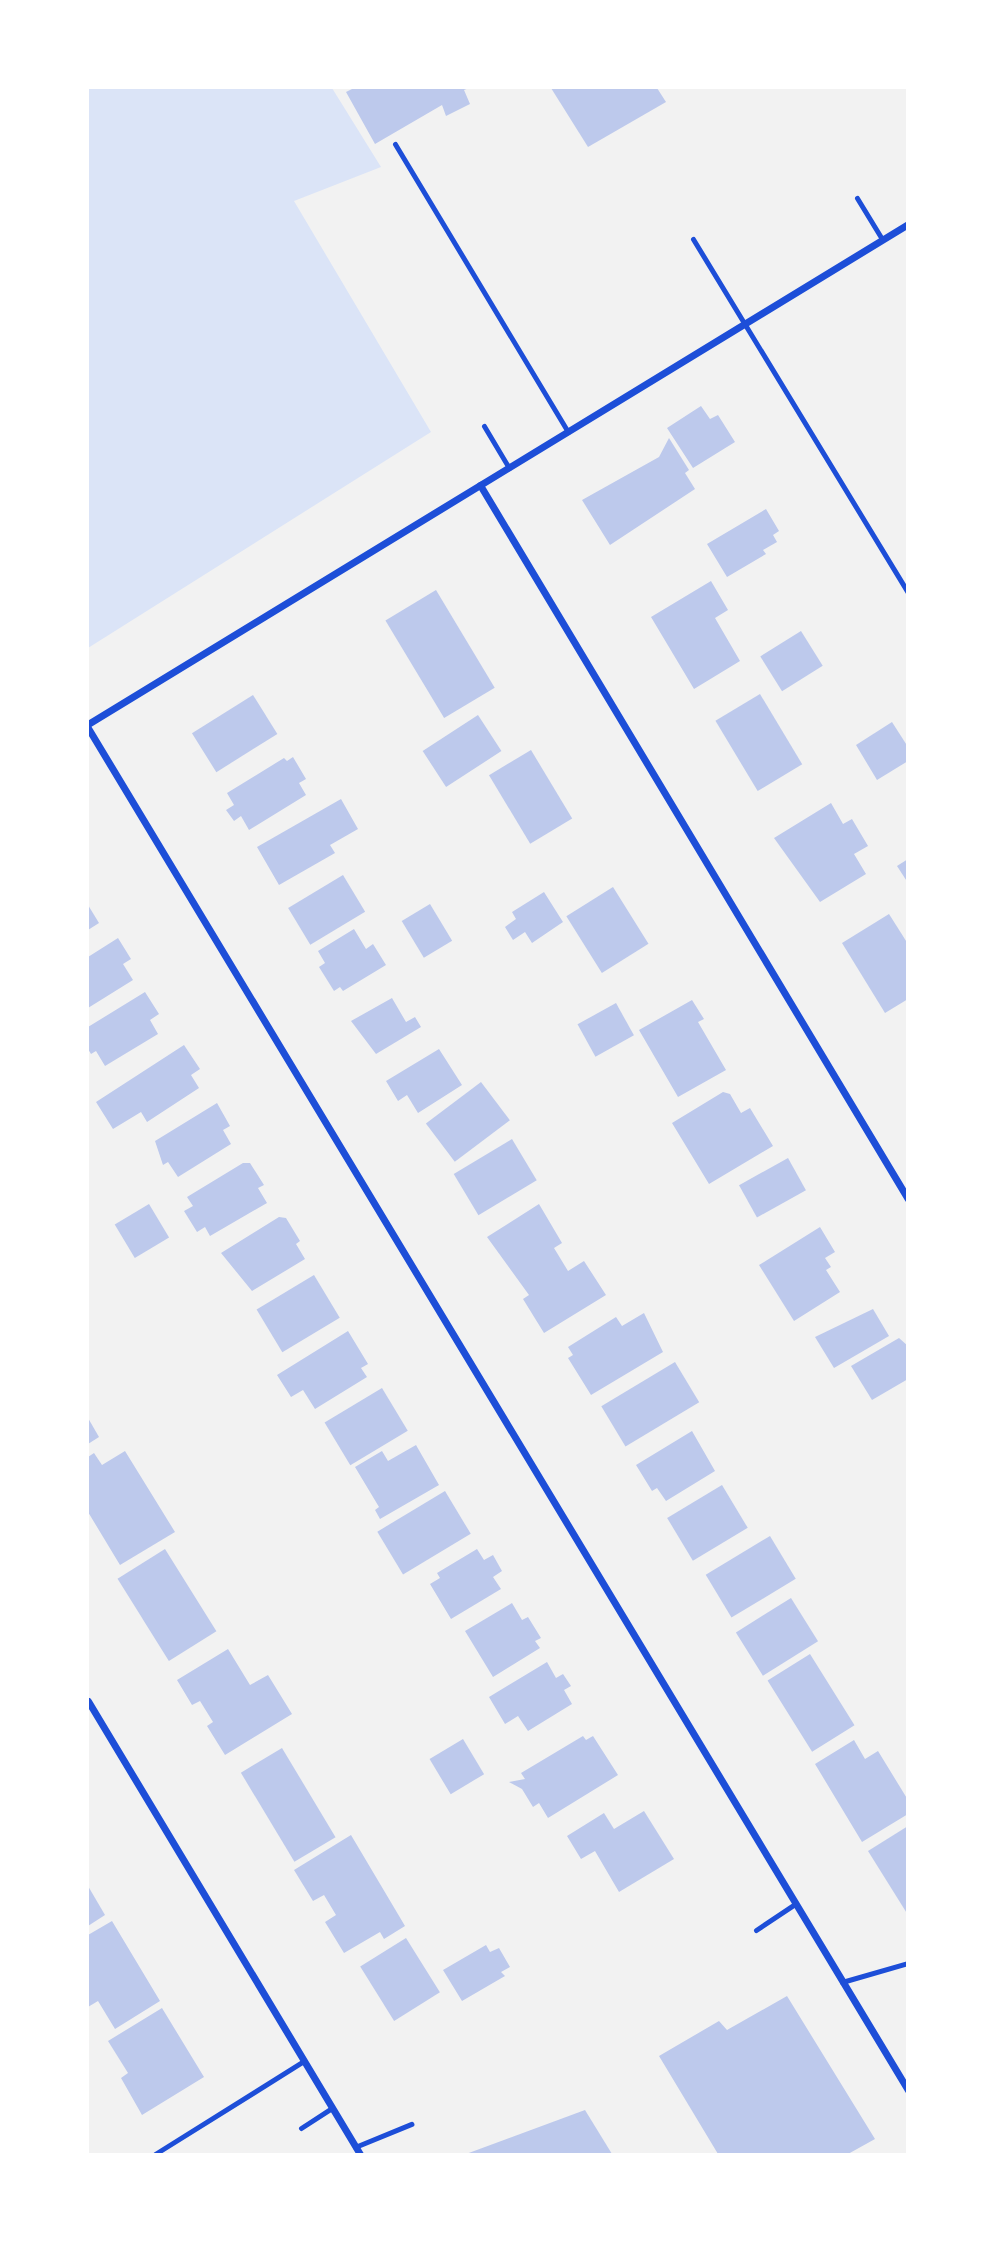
<!DOCTYPE html>
<style>
body{margin:0}
#map{position:relative;width:995px;height:2242px;overflow:hidden;background:#f2f2f2;font-family:Figtree,sans-serif}
div>[style]{position:absolute}
[style*='--x']{left:calc(var(--x)*1px);top:calc(var(--y)*1px);width:calc(var(--w)*1px);rotate:calc(var(--a)*1deg)}
.green>*{inset:0;background:#dbe4f7}
.building>*{inset:0;background:#bdc9ec;transform-origin:0 0}
.service>*{height:5px;margin:-2.5px;padding:0 2.5px;transform-origin:2.5px;border-radius:2.5px;background:#1d4ed8}
.minor>*{height:7px;margin:-3.5px;padding:0 3.5px;transform-origin:3.5px;border-radius:3.5px;background:#1d4ed8}
span{translate:-50% -50%;white-space:nowrap;text-align:center;line-height:1.15;-webkit-text-stroke:6px #fff;paint-order:stroke}
.frame{position:absolute;inset:0;border:89px solid #fff;pointer-events:none}
</style>
<div id="map">
<div class="green">
<i style="clip-path:polygon(88px 88px,332px 88px,381px 167px,294px 201px,431px 432px,88px 648px)"></i>
</div>
<div class="building">
<i style="clip-path:polygon(354px 88px,469px 88px,464px 90px,470px 104px,446px 116px,442px 105px,375px 144px,346px 92px)"></i>
<i style="clip-path:polygon(551px 88px,657px 88px,666px 102px,588px 147px)"></i>
<i style="clip-path:polygon(701px 406px,710px 419px,718px 415px,735px 442px,693px 468px,667px 428px)"></i>
<i style="clip-path:polygon(669px 438px,689px 470px,685px 473px,695px 489px,610px 545px,582px 500px,659px 457px)"></i>
<i style="clip-path:polygon(766px 509px,779px 531px,773px 535px,777px 542px,763px 550px,766px 554px,727px 577px,707px 544px)"></i>
<i style="clip-path:polygon(711px 581px,728px 610px,715px 618px,740px 661px,694px 689px,651px 617px)"></i>
<i style="left:436px;top:590px;width:114px;height:59px;rotate:59deg"></i>
<i style="left:801px;top:631px;width:41px;height:48px;rotate:58deg"></i>
<i style="left:760px;top:694px;width:82px;height:52px;rotate:59deg"></i>
<i style="left:253px;top:695px;width:46px;height:72px;rotate:58deg"></i>
<i style="left:478px;top:715px;width:43px;height:66px;rotate:57deg"></i>
<i style="clip-path:polygon(892px 722px,908px 747px,908px 761px,877px 780px,856px 745px)"></i>
<i style="left:531px;top:750px;width:80px;height:49px;rotate:59deg"></i>
<i style="clip-path:polygon(293px 757px,306px 779px,299px 783px,306px 795px,249px 830px,241px 816px,234px 821px,226px 810px,234px 805px,227px 793px,284px 758px,287px 761px)"></i>
<i style="clip-path:polygon(341px 799px,358px 829px,330px 845px,335px 853px,279px 885px,257px 847px)"></i>
<i style="clip-path:polygon(831px 803px,843px 824px,852px 819px,868px 846px,854px 854px,866px 874px,820px 902px,774px 838px)"></i>
<i style="clip-path:polygon(908px 859px,908px 883px,897px 866px)"></i>
<i style="left:343px;top:875px;width:43px;height:64px;rotate:59deg"></i>
<i style="left:613px;top:887px;width:67px;height:55px;rotate:58deg"></i>
<i style="clip-path:polygon(544px 892px,563px 922px,532px 943px,525px 932px,513px 940px,505px 927px,516px 919px,512px 912px)"></i>
<i style="left:430px;top:904px;width:43px;height:33px;rotate:59deg"></i>
<i style="clip-path:polygon(88px 905px,99px 923px,88px 930px)"></i>
<i style="clip-path:polygon(889px 914px,908px 944px,908px 999px,885px 1013px,842px 943px)"></i>
<i style="clip-path:polygon(354px 929px,366px 949px,373px 944px,386px 965px,343px 991px,340px 987px,334px 991px,319px 967px,325px 963px,318px 951px)"></i>
<i style="clip-path:polygon(118px 938px,131px 959px,123px 964px,133px 980px,88px 1008px,88px 957px)"></i>
<i style="clip-path:polygon(145px 992px,159px 1014px,150px 1020px,158px 1034px,105px 1066px,96px 1051px,91px 1054px,88px 1049px,88px 1027px)"></i>
<i style="clip-path:polygon(392px 998px,406px 1022px,415px 1017px,421px 1027px,376px 1054px,351px 1021px)"></i>
<i style="clip-path:polygon(692px 1000px,704px 1019px,698px 1022px,726px 1070px,678px 1097px,639px 1030px)"></i>
<i style="left:616px;top:1003px;width:37px;height:44px;rotate:61deg"></i>
<i style="clip-path:polygon(184px 1045px,200px 1069px,191px 1075px,199px 1088px,147px 1122px,141px 1112px,113px 1129px,96px 1102px)"></i>
<i style="clip-path:polygon(439px 1049px,462px 1085px,418px 1113px,407px 1095px,398px 1101px,386px 1081px)"></i>
<i style="left:481px;top:1082px;width:48px;height:69px;rotate:53deg"></i>
<i style="clip-path:polygon(723px 1092px,730px 1094px,741px 1113px,750px 1108px,773px 1146px,709px 1184px,672px 1123px)"></i>
<i style="clip-path:polygon(217px 1103px,230px 1126px,223px 1130px,231px 1144px,178px 1177px,168px 1162px,163px 1165px,155px 1141px)"></i>
<i style="left:512px;top:1139px;width:48px;height:68px;rotate:59deg"></i>
<i style="left:788px;top:1158px;width:37px;height:56px;rotate:61deg"></i>
<i style="clip-path:polygon(243px 1163px,250px 1163px,264px 1185px,258px 1188px,267px 1203px,210px 1236px,205px 1227px,197px 1232px,184px 1211px,193px 1206px,187px 1197px)"></i>
<i style="left:149px;top:1204px;width:39px;height:40px;rotate:59deg"></i>
<i style="clip-path:polygon(539px 1204px,562px 1243px,554px 1248px,568px 1271px,584px 1261px,606px 1295px,544px 1333px,523px 1299px,529px 1295px,487px 1237px)"></i>
<i style="clip-path:polygon(279px 1217px,286px 1218px,300px 1241px,296px 1244px,305px 1259px,252px 1291px,221px 1253px)"></i>
<i style="clip-path:polygon(820px 1227px,835px 1252px,825px 1258px,831px 1267px,826px 1270px,840px 1292px,794px 1321px,759px 1265px)"></i>
<i style="left:314px;top:1275px;width:50px;height:67px;rotate:59deg"></i>
<i style="clip-path:polygon(873px 1309px,889px 1336px,834px 1368px,815px 1337px)"></i>
<i style="clip-path:polygon(644px 1313px,663px 1352px,591px 1395px,568px 1358px,573px 1355px,568px 1347px,616px 1317px,622px 1326px)"></i>
<i style="clip-path:polygon(348px 1331px,368px 1364px,361px 1368px,367px 1377px,315px 1409px,303px 1390px,291px 1397px,277px 1375px)"></i>
<i style="clip-path:polygon(899px 1338px,908px 1346px,908px 1379px,872px 1400px,851px 1366px)"></i>
<i style="left:675px;top:1362px;width:47px;height:86px;rotate:59deg"></i>
<i style="left:382px;top:1388px;width:50px;height:67px;rotate:59deg"></i>
<i style="clip-path:polygon(88px 1418px,99px 1437px,88px 1444px)"></i>
<i style="clip-path:polygon(692px 1431px,715px 1471px,666px 1501px,657px 1488px,652px 1491px,636px 1465px)"></i>
<i style="clip-path:polygon(416px 1445px,439px 1485px,380px 1519px,375px 1510px,379px 1507px,355px 1467px,382px 1451px,388px 1461px)"></i>
<i style="clip-path:polygon(125px 1451px,175px 1532px,120px 1565px,88px 1512px,88px 1457px,94px 1453px,102px 1465px)"></i>
<i style="left:722px;top:1485px;width:50px;height:64px;rotate:59deg"></i>
<i style="left:445px;top:1491px;width:50px;height:79px;rotate:59deg"></i>
<i style="left:770px;top:1536px;width:50px;height:75px;rotate:59deg"></i>
<i style="left:165px;top:1549px;width:97px;height:56px;rotate:58deg"></i>
<i style="clip-path:polygon(477px 1549px,484px 1560px,493px 1555px,502px 1571px,493px 1577px,501px 1589px,451px 1619px,430px 1584px,440px 1578px,437px 1573px)"></i>
<i style="left:791px;top:1598px;width:51px;height:65px;rotate:58deg"></i>
<i style="clip-path:polygon(512px 1603px,522px 1620px,528px 1617px,541px 1638px,535px 1641px,540px 1648px,493px 1677px,465px 1631px)"></i>
<i style="clip-path:polygon(228px 1649px,250px 1685px,268px 1675px,292px 1714px,225px 1755px,207px 1726px,213px 1722px,200px 1701px,192px 1705px,177px 1680px)"></i>
<i style="left:810px;top:1654px;width:84px;height:50px;rotate:58deg"></i>
<i style="clip-path:polygon(547px 1662px,556px 1678px,563px 1674px,571px 1686px,564px 1690px,572px 1704px,528px 1731px,518px 1716px,505px 1724px,489px 1697px)"></i>
<i style="clip-path:polygon(583px 1736px,586px 1740px,593px 1736px,618px 1775px,548px 1818px,539px 1803px,533px 1807px,522px 1789px,509px 1782px,525px 1779px,521px 1773px)"></i>
<i style="left:463px;top:1739px;width:41px;height:39px;rotate:59deg"></i>
<i style="clip-path:polygon(854px 1740px,865px 1759px,878px 1751px,908px 1800px,908px 1814px,862px 1842px,815px 1764px)"></i>
<i style="left:282px;top:1748px;width:104px;height:48px;rotate:59deg"></i>
<i style="clip-path:polygon(644px 1811px,674px 1859px,619px 1892px,595px 1851px,581px 1859px,567px 1836px,604px 1813px,614px 1829px)"></i>
<i style="clip-path:polygon(908px 1826px,908px 1915px,868px 1851px)"></i>
<i style="clip-path:polygon(351px 1835px,405px 1926px,384px 1939px,380px 1932px,344px 1953px,325px 1922px,336px 1915px,324px 1895px,313px 1901px,294px 1870px)"></i>
<i style="clip-path:polygon(88px 1886px,105px 1915px,88px 1926px)"></i>
<i style="clip-path:polygon(112px 1921px,160px 2001px,115px 2029px,98px 2001px,88px 2007px,88px 1935px)"></i>
<i style="left:406px;top:1938px;width:64px;height:54px;rotate:58deg"></i>
<i style="clip-path:polygon(486px 1945px,490px 1952px,499px 1948px,510px 1967px,501px 1972px,505px 1976px,462px 2001px,443px 1970px)"></i>
<i style="clip-path:polygon(787px 1996px,875px 2139px,848px 2154px,718px 2154px,659px 2056px,719px 2021px,727px 2030px)"></i>
<i style="clip-path:polygon(162px 2008px,204px 2077px,142px 2115px,121px 2078px,128px 2073px,108px 2041px)"></i>
<i style="clip-path:polygon(585px 2110px,612px 2154px,466px 2154px)"></i>
</div>
<div class="service">
<i style="--x:395;--y:144;--w:336;--a:59"></i>
<i style="--x:857;--y:198;--w:48;--a:58.6"></i>
<i style="--x:693;--y:239;--w:413;--a:58.7"></i>
<i style="--x:484;--y:426;--w:49;--a:59.2"></i>
<i style="--x:756;--y:1930;--w:47;--a:-33.7"></i>
<i style="--x:842;--y:1982;--w:69;--a:-16.1"></i>
<i style="--x:301;--y:2128;--w:37;--a:-33"></i>
<i style="--x:355;--y:2147;--w:61;--a:-22.3"></i>
<i style="--x:155;--y:2154;--w:176;--a:-32"></i>
</div>
<div class="minor">
<i style="--x:480;--y:485;--w:832;--a:59.06"></i>
<i style="--x:88;--y:724;--w:960;--a:-31.37"></i>
<i style="--x:88;--y:728;--w:1590;--a:58.95"></i>
<i style="--x:88;--y:1701;--w:528;--a:59.02"></i>
</div>
<div class="frame"></div>
</div>
